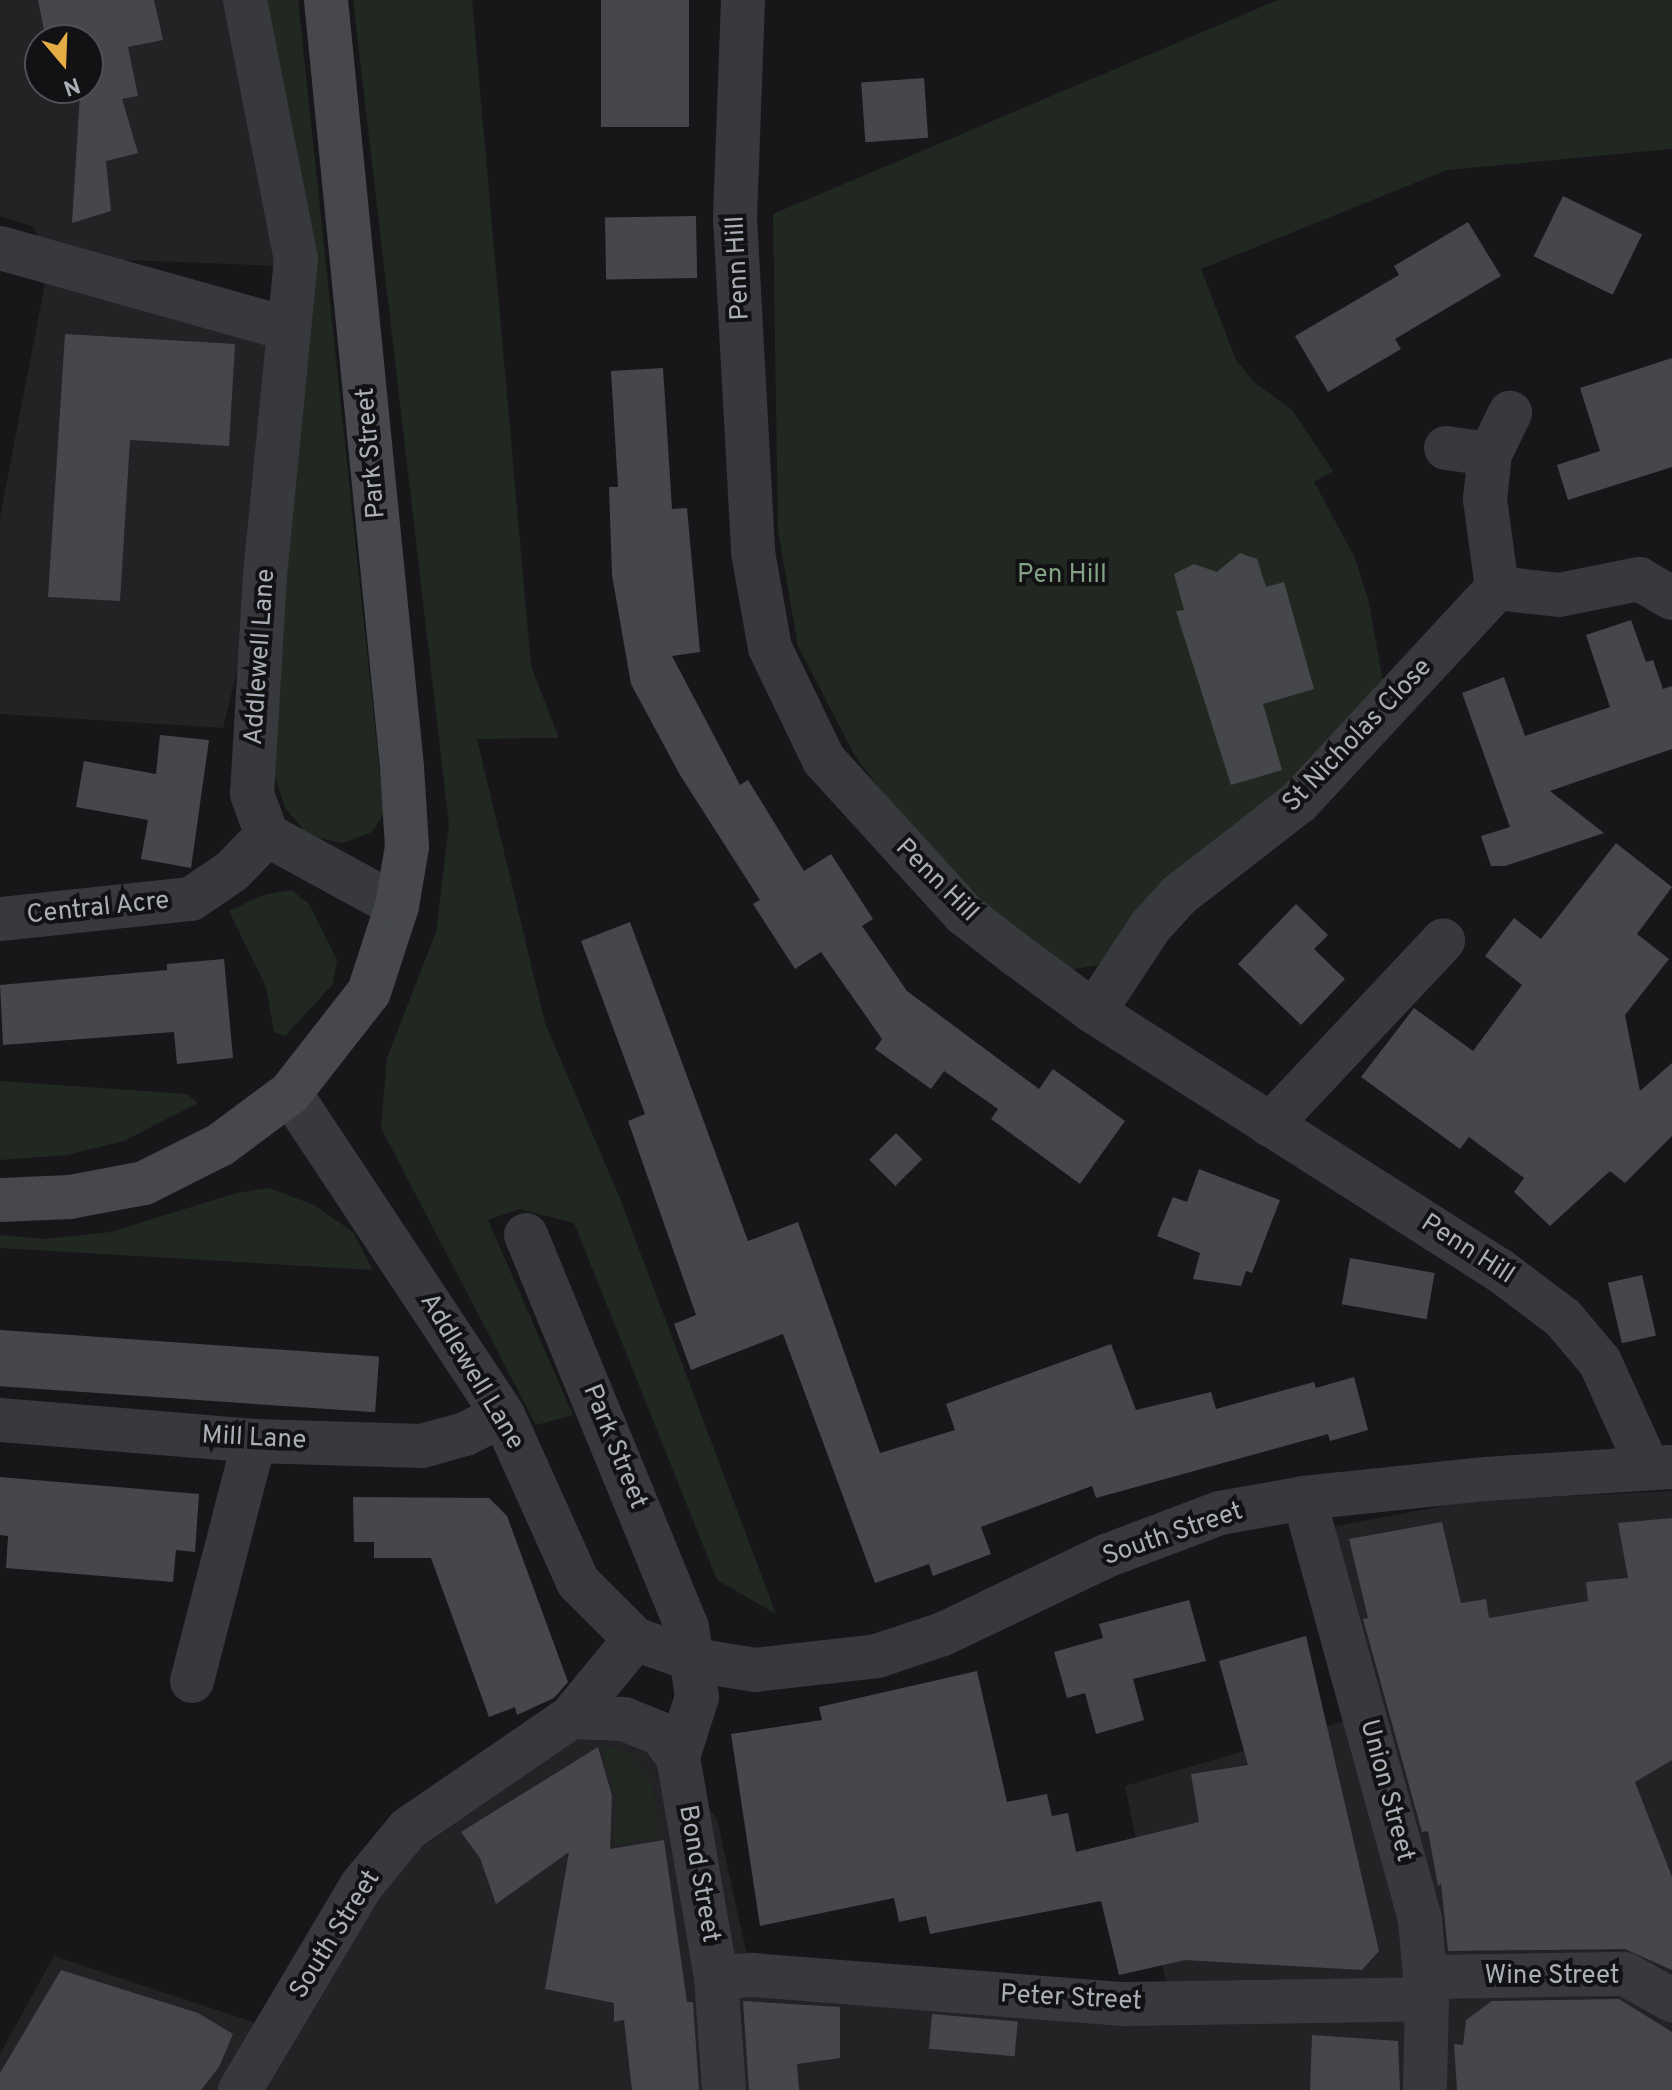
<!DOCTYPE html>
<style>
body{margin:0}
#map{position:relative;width:1672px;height:2090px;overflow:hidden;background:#171719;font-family:Overpass,sans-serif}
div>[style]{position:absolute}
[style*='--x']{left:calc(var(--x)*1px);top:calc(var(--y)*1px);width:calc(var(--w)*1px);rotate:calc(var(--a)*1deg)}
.built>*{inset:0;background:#232326}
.green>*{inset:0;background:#212822}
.building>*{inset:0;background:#46474b;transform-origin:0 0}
.street>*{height:44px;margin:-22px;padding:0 22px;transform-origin:22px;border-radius:22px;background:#38393d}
.secondary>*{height:44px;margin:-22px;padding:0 22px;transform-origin:22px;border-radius:22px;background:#46484d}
span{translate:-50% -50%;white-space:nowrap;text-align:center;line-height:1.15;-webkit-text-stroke:8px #121214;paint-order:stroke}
.street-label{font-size:26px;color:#aaaeb7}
.park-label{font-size:26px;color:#83a184}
.north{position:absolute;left:24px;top:24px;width:80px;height:80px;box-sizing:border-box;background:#121214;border:2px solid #4f5055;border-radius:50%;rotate:161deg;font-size:22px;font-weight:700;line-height:32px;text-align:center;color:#aaaeb7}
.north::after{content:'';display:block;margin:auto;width:28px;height:36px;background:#e3ac45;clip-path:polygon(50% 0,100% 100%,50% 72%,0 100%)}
</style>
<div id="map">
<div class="built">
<i style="clip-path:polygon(evenodd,0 0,234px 0,280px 266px,73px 258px,39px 241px,34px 227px,0 216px,0 0,40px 40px,88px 40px,88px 88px,40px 88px,40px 40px)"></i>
<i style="clip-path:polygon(46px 278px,266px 342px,244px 642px,223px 728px,0 714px,0 517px)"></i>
<i style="clip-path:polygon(1672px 1491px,1672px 2090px,0 2090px,0 2054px,54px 1956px,259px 2024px,296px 2027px,385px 1890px,421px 1848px,574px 1738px,643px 1739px,717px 1818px,747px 1956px,1167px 1988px,1125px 1786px,1355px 1718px,1305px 1532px,1470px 1501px)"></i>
</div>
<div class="green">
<i style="clip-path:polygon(262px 0,298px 0,384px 813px,372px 832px,343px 843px,309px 836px,285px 808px,273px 771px,306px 260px)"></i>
<i style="clip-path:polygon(353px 0,472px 0,531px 666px,559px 738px,477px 739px,545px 1023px,619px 1196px,776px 1614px,717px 1580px,574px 1223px,519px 1209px,488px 1220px,573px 1415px,536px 1425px,381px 1128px,387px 1058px,436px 932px,449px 825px)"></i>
<i style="clip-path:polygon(1278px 0,1672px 0,1672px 149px,1447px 170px,1201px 269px,1236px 360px,1254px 382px,1293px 411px,1333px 471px,1314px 482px,1355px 558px,1368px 599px,1386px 697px,1104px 964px,1063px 971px,940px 869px,855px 756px,798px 646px,778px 531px,773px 214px)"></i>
<i style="clip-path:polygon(291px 890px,309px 904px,337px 960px,333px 984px,285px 1036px,274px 1032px,266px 987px,229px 911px,263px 895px)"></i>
<i style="clip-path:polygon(0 1081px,187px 1094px,198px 1103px,124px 1141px,67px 1155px,0 1160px)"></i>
<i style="clip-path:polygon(269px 1188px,314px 1205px,353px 1232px,373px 1270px,0 1248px,0 1235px,44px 1239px,111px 1232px,236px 1193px)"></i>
<i style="clip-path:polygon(601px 1747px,627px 1752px,652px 1782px,659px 1837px,614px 1845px,616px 1795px)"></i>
</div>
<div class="building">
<i style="clip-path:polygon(38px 0,154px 0,163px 40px,128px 47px,138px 96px,122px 99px,138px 153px,106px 161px,111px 211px,72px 223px,80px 95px,56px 88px,88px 88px,88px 40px,46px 40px)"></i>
<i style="left:601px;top:0;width:88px;height:127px"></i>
<i style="left:924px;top:78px;width:60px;height:63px;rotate:86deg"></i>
<i style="left:1563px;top:196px;width:88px;height:67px;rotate:26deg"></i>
<i style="left:696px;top:216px;width:62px;height:91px;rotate:89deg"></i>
<i style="clip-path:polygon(1468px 222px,1501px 276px,1395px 339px,1401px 349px,1328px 392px,1295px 336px,1399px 275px,1394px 266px)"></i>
<i style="clip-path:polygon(65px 334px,235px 344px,229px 446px,130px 440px,120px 601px,48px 597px)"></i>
<i style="clip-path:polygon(1672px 358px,1672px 467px,1568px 500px,1557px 465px,1600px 451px,1580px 388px)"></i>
<i style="clip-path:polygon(663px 368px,672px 509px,687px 508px,700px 652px,672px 656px,740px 785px,748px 780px,804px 871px,831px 854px,873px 919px,862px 926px,907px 991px,1039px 1089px,1053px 1069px,1125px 1121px,1080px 1184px,991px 1119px,998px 1109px,944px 1071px,931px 1089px,875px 1049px,882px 1039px,821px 952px,795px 969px,753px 904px,760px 900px,680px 775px,631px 684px,612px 575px,609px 487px,618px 487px,611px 371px)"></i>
<i style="clip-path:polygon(1240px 553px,1257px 559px,1266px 587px,1284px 582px,1314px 689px,1263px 704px,1282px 770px,1231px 785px,1176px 611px,1184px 610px,1174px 574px,1194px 564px,1217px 572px)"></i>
<i style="clip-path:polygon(1631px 620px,1646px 662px,1653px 660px,1663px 689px,1672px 686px,1672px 749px,1550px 791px,1604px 833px,1505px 866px,1491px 866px,1481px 836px,1510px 827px,1462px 693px,1504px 677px,1525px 736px,1610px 707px,1586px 635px)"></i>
<i style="clip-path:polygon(160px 735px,209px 740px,191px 868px,141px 859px,148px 820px,76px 807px,84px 761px,156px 774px)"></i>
<i style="clip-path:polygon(1616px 843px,1672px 887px,1637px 934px,1669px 959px,1625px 1015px,1640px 1091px,1672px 1063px,1672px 1136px,1625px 1183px,1610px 1171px,1550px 1226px,1514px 1192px,1524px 1178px,1469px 1137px,1460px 1149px,1361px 1077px,1414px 1008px,1473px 1051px,1522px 985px,1485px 956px,1514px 918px,1541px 939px)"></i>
<i style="clip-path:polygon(1296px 904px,1328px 935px,1314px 949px,1345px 979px,1301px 1025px,1238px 964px)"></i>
<i style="clip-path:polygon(630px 922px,748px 1241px,798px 1222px,880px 1453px,955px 1430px,946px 1404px,1111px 1344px,1136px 1410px,1211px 1392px,1216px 1409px,1314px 1382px,1316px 1388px,1354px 1377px,1368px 1430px,1330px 1441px,1328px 1434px,1096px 1498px,1092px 1486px,981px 1527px,991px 1554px,933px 1576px,929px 1564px,875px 1583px,783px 1334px,691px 1370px,674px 1324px,696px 1315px,628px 1121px,645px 1114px,581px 941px)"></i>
<i style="clip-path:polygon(224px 959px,233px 1058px,177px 1064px,174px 1032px,3px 1045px,0 985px,167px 970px,167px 964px)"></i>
<i style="left:896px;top:1133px;width:37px;height:38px;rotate:45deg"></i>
<i style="clip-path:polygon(1199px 1169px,1280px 1200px,1252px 1273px,1246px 1271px,1241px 1286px,1193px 1279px,1200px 1253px,1157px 1236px,1173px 1197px,1187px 1202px)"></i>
<i style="left:1350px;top:1258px;width:86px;height:47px;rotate:10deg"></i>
<i style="left:1642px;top:1275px;width:62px;height:35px;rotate:77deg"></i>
<i style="left:0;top:1330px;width:380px;height:56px;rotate:4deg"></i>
<i style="clip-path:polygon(0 1477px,199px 1494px,195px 1552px,176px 1550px,173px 1582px,6px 1568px,8px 1536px,0 1535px)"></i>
<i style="clip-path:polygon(353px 1497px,489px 1498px,507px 1516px,568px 1682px,554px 1698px,517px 1715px,515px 1707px,489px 1717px,431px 1558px,374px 1558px,374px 1542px,354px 1542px)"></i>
<i style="clip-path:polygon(1672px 1518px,1672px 1760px,1635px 1782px,1672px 1877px,1672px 1970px,1625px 1949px,1448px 1951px,1441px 1883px,1438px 1886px,1428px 1831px,1422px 1832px,1363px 1619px,1368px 1618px,1349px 1539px,1442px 1522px,1461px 1603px,1486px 1599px,1489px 1618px,1588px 1601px,1586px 1582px,1628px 1578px,1618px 1523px)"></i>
<i style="clip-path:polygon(1189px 1600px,1206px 1661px,1133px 1679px,1144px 1720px,1096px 1734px,1085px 1693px,1067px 1698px,1054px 1652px,1103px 1638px,1099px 1624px)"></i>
<i style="clip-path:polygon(1306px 1636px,1379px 1951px,1362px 1970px,1185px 1960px,1119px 1975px,1101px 1901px,930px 1934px,926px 1916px,899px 1922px,894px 1898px,760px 1926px,731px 1734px,822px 1720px,819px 1707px,977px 1671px,1007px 1802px,1047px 1794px,1052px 1816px,1068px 1813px,1076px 1852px,1199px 1822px,1191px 1774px,1248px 1765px,1219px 1661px)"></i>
<i style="clip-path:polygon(598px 1747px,612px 1796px,610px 1849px,664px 1840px,687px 2002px,693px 2002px,699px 2090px,632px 2090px,624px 2020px,614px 2022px,614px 2003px,545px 1989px,569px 1852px,496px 1904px,480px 1858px,461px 1832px)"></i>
<i style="clip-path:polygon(61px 1970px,198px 2013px,233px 2034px,219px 2067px,201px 2090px,0 2090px,0 2073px)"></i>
<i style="clip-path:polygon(1619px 1999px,1672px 2032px,1672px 2090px,1457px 2090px,1454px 2044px,1463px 2045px,1466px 2020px,1492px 2001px)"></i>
<i style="clip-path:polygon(743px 2001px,840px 2007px,840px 2058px,797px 2064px,799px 2090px,749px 2090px)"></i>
<i style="left:932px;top:2014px;width:86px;height:35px;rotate:5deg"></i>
<i style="clip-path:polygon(1312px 2035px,1398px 2041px,1400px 2090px,1310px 2090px)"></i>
</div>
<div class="street">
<i style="--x:245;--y:0;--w:264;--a:78.9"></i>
<i style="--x:296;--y:259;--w:318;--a:95.6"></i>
<i style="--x:265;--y:575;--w:219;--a:93.4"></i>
<i style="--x:252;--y:794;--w:44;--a:69.9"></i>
<i style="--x:267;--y:835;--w:148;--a:28.6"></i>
<i style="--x:743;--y:0;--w:217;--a:92.1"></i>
<i style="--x:735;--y:217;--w:335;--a:86.9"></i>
<i style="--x:753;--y:552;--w:97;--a:80"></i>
<i style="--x:770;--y:648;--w:124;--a:64.3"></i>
<i style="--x:824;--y:760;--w:208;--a:47.7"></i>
<i style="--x:964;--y:914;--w:63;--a:38"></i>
<i style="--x:1014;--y:953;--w:99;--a:36.4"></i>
<i style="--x:1094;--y:1012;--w:479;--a:32.5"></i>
<i style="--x:1498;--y:1269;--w:81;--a:37"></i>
<i style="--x:1563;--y:1318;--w:57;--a:49.9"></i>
<i style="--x:1600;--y:1362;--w:116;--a:65.6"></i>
<i style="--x:0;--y:248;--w:300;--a:15.7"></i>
<i style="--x:1446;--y:448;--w:44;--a:7.8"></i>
<i style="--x:1497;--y:588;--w:90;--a:-97.7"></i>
<i style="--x:1485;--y:499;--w:45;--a:-83.7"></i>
<i style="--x:1490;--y:454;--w:46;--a:-64"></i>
<i style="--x:0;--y:919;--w:192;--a:-6"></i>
<i style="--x:191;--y:899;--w:50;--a:-34.3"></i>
<i style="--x:232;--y:871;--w:50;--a:-45.8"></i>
<i style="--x:1094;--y:1012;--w:102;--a:-56.6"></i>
<i style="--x:1150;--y:927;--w:43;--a:-47.8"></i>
<i style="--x:1179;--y:895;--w:152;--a:-37.8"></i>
<i style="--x:1299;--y:802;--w:292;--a:-47.2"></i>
<i style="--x:1497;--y:588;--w:62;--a:6.4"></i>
<i style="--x:1559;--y:595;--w:82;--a:-11.3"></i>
<i style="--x:1639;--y:579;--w:38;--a:30"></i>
<i style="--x:290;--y:1093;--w:386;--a:56.5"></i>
<i style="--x:503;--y:1415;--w:183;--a:65.8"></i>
<i style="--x:578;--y:1582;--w:81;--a:45"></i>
<i style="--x:635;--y:1639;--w:63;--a:19.6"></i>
<i style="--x:694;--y:1660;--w:62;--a:9.3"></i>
<i style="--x:755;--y:1670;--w:123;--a:-6.5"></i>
<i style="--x:877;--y:1656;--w:70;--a:-18.4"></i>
<i style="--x:943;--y:1634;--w:181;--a:-25.6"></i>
<i style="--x:1106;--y:1556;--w:122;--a:-20.7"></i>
<i style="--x:1220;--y:1513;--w:85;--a:-10.1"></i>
<i style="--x:1304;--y:1498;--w:183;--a:-6"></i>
<i style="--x:1486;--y:1479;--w:186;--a:-3.7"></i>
<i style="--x:1270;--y:1125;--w:253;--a:-46.8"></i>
<i style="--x:526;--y:1235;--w:424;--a:67.7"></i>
<i style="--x:687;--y:1627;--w:71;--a:81.9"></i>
<i style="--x:697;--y:1697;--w:63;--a:107.6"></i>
<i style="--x:678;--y:1757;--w:224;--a:80.2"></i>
<i style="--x:716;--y:1978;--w:112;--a:85.9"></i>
<i style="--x:0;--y:1420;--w:255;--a:4.7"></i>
<i style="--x:254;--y:1441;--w:168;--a:1.7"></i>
<i style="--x:422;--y:1446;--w:45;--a:-15.6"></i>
<i style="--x:465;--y:1434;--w:42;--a:-26.6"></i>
<i style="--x:1304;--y:1498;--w:438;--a:74.6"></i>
<i style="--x:1420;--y:1920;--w:79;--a:84.9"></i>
<i style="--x:1427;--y:1999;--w:91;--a:91.3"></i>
<i style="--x:192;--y:1681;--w:248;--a:-75.5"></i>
<i style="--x:571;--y:1717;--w:53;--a:2.2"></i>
<i style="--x:624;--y:1719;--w:40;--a:22"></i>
<i style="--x:661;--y:1734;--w:29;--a:54"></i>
<i style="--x:1425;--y:1977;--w:200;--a:-0.9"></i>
<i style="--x:1625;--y:1974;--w:54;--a:29"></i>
<i style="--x:716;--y:1978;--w:37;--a:-5"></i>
<i style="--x:753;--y:1975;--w:372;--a:4.5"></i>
<i style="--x:1124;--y:2004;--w:303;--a:-0.9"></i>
<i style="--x:240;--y:2090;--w:237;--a:-59.3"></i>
<i style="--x:361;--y:1886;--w:74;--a:-50.5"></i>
<i style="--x:408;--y:1829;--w:198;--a:-34.5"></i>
<i style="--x:571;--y:1717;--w:101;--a:-50.6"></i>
</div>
<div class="secondary">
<i style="--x:0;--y:1200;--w:70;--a:-2.5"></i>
<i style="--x:70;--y:1197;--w:75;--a:-10.7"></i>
<i style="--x:144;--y:1183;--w:85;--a:-26.6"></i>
<i style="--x:220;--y:1145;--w:87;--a:-36.6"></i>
<i style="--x:290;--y:1093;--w:128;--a:-52"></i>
<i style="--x:369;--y:992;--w:90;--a:-72"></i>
<i style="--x:397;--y:906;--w:60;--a:-80.4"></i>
<i style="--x:407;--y:847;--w:80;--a:-93.6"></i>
<i style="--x:402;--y:767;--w:771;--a:-95.66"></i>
</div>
<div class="street-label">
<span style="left:739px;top:268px;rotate:-93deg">Penn Hill</span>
<span style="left:372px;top:453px;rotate:-95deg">Park Street</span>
<span style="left:261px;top:657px;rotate:-86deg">Addlewell Lane</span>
<span style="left:1358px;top:736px;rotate:-46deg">St Nicholas Close</span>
<span style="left:936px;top:881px;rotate:45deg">Penn Hill</span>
<span style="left:98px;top:909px;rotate:-6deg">Central Acre</span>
<span style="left:1467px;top:1250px;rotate:33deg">Penn Hill</span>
<span style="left:471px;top:1372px;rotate:59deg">Addlewell Lane</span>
<span style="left:254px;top:1439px;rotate:3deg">Mill Lane</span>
<span style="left:614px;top:1447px;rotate:68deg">Park Street</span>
<span style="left:1173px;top:1535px;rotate:-19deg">South Street</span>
<span style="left:1386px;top:1791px;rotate:75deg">Union Street</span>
<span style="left:698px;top:1874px;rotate:80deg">Bond Street</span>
<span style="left:336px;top:1935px;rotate:-58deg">South Street</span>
<span style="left:1552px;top:1977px">Wine Street</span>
<span style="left:1071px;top:1999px;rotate:3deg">Peter Street</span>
</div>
<div class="park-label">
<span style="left:1062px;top:576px">Pen Hill</span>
</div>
<div class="north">N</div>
</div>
